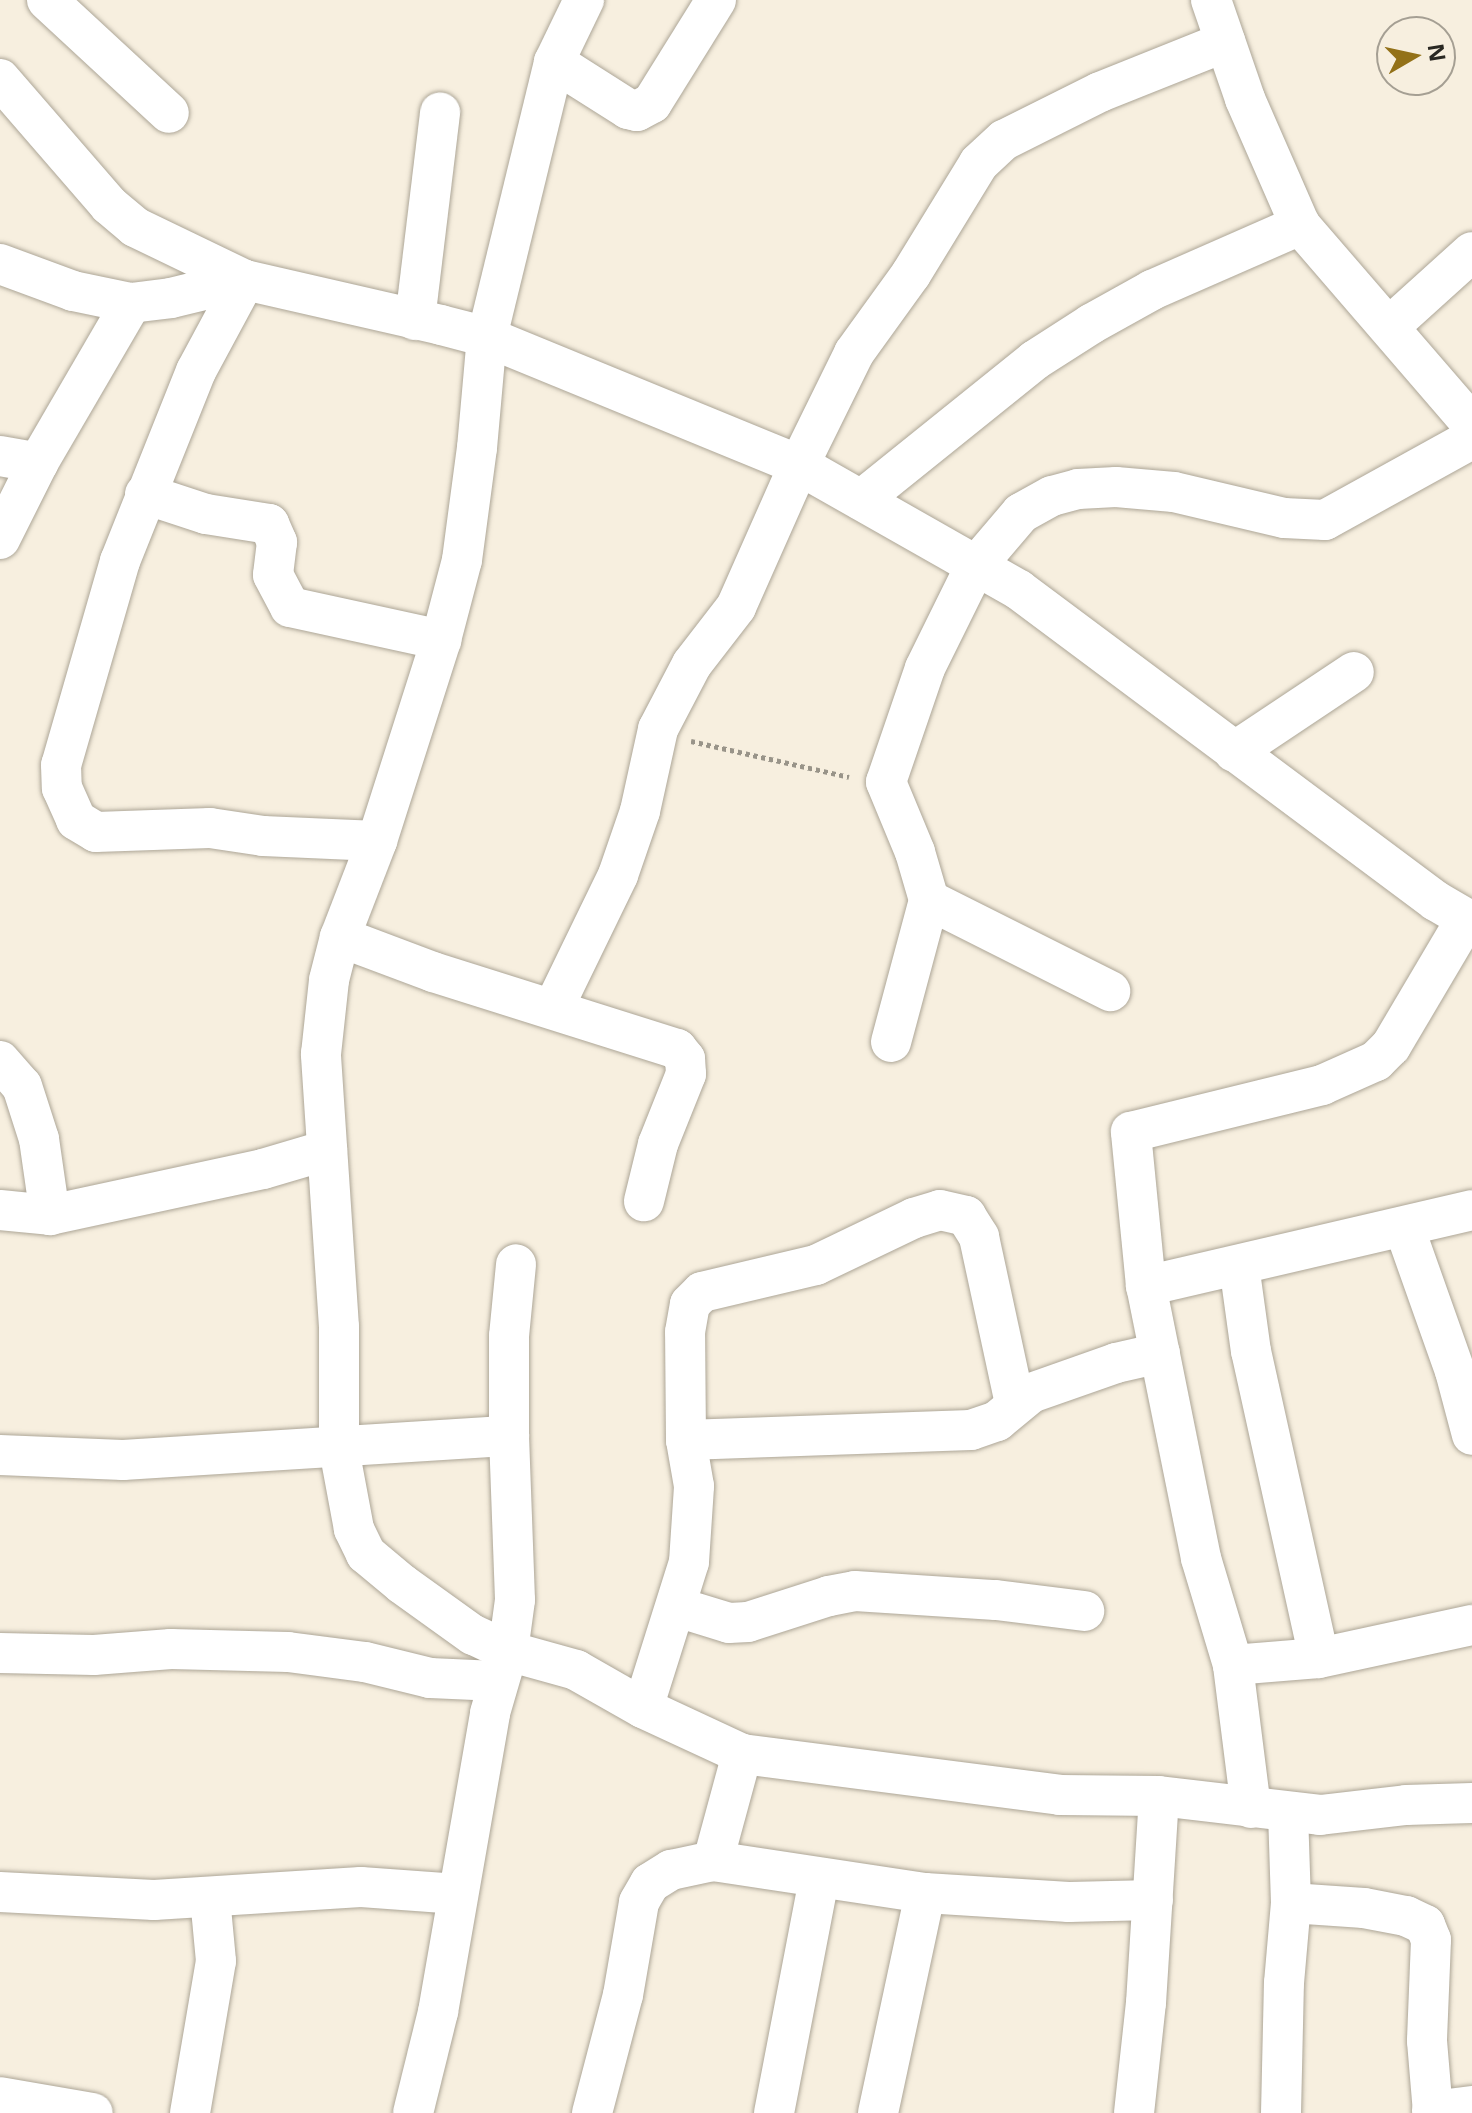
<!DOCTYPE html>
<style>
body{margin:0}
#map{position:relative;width:1472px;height:2113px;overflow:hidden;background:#f7efdf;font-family:"Noto Sans",sans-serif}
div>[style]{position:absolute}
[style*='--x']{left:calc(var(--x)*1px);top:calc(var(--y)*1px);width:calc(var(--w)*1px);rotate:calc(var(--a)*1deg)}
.path>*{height:5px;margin-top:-2.5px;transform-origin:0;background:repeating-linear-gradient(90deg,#999489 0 4px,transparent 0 8px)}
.roads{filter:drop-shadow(0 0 2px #ada697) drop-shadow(0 0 2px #ada697)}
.minor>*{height:40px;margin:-20px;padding:0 20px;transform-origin:20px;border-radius:20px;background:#fff}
span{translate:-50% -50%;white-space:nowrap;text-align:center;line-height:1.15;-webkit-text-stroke:7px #f7efdf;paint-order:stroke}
.north{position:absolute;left:1376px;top:16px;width:80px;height:80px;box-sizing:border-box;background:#f7efdf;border:2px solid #a59f93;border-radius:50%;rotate:81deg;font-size:22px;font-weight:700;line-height:32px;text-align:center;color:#2a2822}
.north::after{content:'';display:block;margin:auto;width:28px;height:36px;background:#937118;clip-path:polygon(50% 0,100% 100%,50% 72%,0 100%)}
</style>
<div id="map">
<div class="path">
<i style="--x:691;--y:741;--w:162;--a:12.8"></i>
</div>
<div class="roads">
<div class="minor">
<i style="--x:47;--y:0;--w:166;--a:42.8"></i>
<i style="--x:1211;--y:0;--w:105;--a:71"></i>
<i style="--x:1245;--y:99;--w:137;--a:66.4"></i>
<i style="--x:1300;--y:225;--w:263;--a:49.2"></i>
<i style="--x:554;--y:62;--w:88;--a:32.4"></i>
<i style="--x:628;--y:109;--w:9;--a:13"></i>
<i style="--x:637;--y:111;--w:17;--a:-28"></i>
<i style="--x:652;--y:103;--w:121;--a:-58.1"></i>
<i style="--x:0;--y:79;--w:167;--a:49.1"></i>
<i style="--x:109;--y:205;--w:34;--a:40"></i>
<i style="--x:135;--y:227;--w:122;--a:25.7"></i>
<i style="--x:245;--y:280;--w:103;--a:118.3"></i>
<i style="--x:196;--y:371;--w:205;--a:111.8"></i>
<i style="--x:120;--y:561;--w:212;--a:106.1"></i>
<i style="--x:61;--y:765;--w:23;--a:88"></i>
<i style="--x:62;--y:788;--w:35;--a:66"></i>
<i style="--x:76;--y:820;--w:23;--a:31"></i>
<i style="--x:96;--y:832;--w:114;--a:-2"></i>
<i style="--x:210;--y:828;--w:54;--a:8.6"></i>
<i style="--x:263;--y:836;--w:114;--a:2.5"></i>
<i style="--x:0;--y:264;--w:78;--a:20.3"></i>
<i style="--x:73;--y:291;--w:59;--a:11.7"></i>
<i style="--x:131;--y:303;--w:40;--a:-7.1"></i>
<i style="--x:171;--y:298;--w:76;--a:-13.7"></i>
<i style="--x:245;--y:280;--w:201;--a:12.9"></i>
<i style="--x:441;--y:325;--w:48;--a:14.6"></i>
<i style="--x:487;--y:337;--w:337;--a:22.3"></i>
<i style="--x:799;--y:465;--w:253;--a:29.6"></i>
<i style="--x:1019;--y:590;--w:520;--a:36.72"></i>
<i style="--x:1436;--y:901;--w:42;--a:30.3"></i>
<i style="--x:415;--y:320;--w:209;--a:-83.1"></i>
<i style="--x:1390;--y:326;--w:110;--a:-42.1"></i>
<i style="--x:0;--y:456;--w:39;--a:10"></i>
<i style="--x:145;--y:494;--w:64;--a:18.2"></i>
<i style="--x:206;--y:514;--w:64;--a:9"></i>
<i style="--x:269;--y:524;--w:20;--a:66"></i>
<i style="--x:277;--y:542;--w:33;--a:97"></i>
<i style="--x:273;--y:575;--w:36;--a:62"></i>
<i style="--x:290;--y:607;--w:155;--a:12.3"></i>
<i style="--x:861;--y:500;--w:223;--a:-38.8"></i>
<i style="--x:1035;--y:360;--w:67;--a:-32.7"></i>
<i style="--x:1091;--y:324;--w:70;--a:-29.1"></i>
<i style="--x:1152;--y:290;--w:162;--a:-23.7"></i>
<i style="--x:0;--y:539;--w:85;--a:-63.4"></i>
<i style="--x:38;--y:463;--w:185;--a:-59.8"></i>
<i style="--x:1234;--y:752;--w:144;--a:-33.7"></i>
<i style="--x:929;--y:900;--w:203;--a:26.7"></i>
<i style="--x:340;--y:937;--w:99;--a:20.6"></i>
<i style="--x:433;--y:972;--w:256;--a:17.5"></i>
<i style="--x:677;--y:1049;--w:13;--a:51"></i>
<i style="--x:685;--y:1059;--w:15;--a:86"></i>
<i style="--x:686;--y:1074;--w:75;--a:111.8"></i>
<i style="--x:658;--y:1144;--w:59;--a:103.8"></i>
<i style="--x:553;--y:1009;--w:149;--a:-64.1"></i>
<i style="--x:618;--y:875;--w:68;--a:-71"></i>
<i style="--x:640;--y:811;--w:84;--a:-77.6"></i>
<i style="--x:658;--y:729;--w:73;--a:-62.4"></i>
<i style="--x:692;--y:664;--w:72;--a:-52.3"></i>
<i style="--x:736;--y:607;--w:155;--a:-66.1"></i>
<i style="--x:799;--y:465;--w:125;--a:-63.8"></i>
<i style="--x:854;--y:353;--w:97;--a:-54.2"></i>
<i style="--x:911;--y:274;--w:130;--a:-58.5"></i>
<i style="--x:979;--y:163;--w:34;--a:-43"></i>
<i style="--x:1004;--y:140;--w:107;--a:-26.6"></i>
<i style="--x:1100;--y:92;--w:135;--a:-21.8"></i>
<i style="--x:891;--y:1042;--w:147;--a:-75"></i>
<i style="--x:929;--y:900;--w:50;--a:-106.3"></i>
<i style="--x:915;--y:852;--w:76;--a:-112.5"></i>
<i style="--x:886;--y:782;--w:120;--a:-71.1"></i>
<i style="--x:925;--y:668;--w:113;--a:-63.7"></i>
<i style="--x:975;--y:567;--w:71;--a:-49.6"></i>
<i style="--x:1021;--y:513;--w:35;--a:-29"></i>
<i style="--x:1052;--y:496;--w:27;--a:-15"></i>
<i style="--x:1078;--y:489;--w:38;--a:-3"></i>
<i style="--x:1116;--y:487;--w:58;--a:4.9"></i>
<i style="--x:1174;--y:492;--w:113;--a:13.3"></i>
<i style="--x:1284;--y:518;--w:41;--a:2.8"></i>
<i style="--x:1325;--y:520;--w:168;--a:-28.9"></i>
<i style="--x:0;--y:1061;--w:33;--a:49"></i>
<i style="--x:22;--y:1086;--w:56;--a:72.2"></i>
<i style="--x:39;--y:1139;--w:77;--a:81.8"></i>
<i style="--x:0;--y:1210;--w:50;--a:5.7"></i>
<i style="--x:50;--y:1215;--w:218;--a:-12.2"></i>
<i style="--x:263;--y:1169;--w:67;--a:-16.5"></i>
<i style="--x:1404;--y:1227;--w:153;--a:70.5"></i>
<i style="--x:1455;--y:1371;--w:66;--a:75.1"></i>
<i style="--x:1239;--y:1265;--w:87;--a:82.1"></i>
<i style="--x:1251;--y:1351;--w:314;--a:77.5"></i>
<i style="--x:1146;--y:1286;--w:335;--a:-13.1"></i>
<i style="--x:509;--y:1436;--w:100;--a:-90"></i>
<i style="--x:509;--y:1336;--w:72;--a:-84.4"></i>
<i style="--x:686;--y:1440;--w:285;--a:-2"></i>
<i style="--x:971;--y:1430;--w:28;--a:-19"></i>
<i style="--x:997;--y:1421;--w:44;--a:-39.5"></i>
<i style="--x:1031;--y:1393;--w:90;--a:-19.4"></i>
<i style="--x:1116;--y:1363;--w:45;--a:-12.8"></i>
<i style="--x:0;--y:1455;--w:123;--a:2.3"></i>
<i style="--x:123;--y:1460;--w:387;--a:-3.6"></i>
<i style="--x:509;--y:1436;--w:164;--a:87.9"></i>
<i style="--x:515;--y:1600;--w:51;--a:97.8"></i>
<i style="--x:508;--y:1651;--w:71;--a:15.6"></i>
<i style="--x:576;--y:1670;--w:77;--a:29.6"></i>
<i style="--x:643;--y:1708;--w:153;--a:-72.5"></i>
<i style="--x:689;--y:1562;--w:76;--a:-86.2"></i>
<i style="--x:694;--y:1486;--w:47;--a:-99.9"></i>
<i style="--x:686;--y:1440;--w:108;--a:-90.5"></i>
<i style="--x:685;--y:1332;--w:28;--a:-80"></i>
<i style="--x:690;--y:1304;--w:17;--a:-45"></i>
<i style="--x:702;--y:1292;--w:117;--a:-13.3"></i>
<i style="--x:816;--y:1265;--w:109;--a:-25.6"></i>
<i style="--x:914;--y:1218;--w:27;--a:-17"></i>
<i style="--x:940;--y:1210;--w:27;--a:13"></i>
<i style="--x:966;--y:1216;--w:25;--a:58"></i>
<i style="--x:979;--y:1237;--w:170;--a:77.8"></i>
<i style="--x:677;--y:1607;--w:54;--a:17.1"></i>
<i style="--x:729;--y:1623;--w:19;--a:-3"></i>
<i style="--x:748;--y:1622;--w:85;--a:-17.8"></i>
<i style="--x:829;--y:1596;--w:26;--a:-11"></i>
<i style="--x:855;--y:1591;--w:141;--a:3.7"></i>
<i style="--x:996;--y:1600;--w:89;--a:7.1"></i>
<i style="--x:0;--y:1653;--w:94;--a:1.2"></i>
<i style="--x:94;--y:1655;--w:77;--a:-4.5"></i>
<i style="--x:171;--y:1649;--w:117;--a:1.5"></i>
<i style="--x:288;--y:1652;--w:78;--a:7.4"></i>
<i style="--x:365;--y:1662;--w:67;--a:13.8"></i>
<i style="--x:430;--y:1678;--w:68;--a:2.5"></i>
<i style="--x:1233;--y:1665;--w:86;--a:-4.7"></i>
<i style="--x:1319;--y:1658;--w:157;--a:-12.2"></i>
<i style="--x:643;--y:1708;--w:109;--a:24.9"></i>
<i style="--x:742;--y:1754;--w:321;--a:7.3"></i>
<i style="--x:1060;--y:1795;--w:99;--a:0.6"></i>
<i style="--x:1159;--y:1796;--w:162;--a:6.7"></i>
<i style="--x:1320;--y:1815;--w:87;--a:-6.6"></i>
<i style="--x:1406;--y:1805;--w:66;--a:-1.7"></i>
<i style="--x:1251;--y:1808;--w:144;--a:-97.2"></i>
<i style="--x:1233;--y:1665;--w:112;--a:-106.7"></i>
<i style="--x:1201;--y:1558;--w:278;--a:-101.4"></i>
<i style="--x:1146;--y:1286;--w:155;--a:-95.6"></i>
<i style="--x:1131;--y:1132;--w:197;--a:-13.8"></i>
<i style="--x:1322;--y:1085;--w:59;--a:-24"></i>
<i style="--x:1376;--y:1061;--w:21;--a:-45"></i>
<i style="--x:1391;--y:1046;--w:147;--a:-59.4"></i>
<i style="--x:713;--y:1861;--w:214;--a:8.6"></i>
<i style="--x:925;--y:1893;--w:144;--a:3.6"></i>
<i style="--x:1069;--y:1902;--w:84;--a:-1.4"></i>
<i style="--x:0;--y:1892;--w:154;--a:3"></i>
<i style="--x:154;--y:1900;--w:207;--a:-3.6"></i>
<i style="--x:361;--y:1887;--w:97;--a:4.1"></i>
<i style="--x:1291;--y:1903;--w:73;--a:3.9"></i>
<i style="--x:1364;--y:1908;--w:43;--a:10.8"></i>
<i style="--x:1406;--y:1916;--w:21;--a:25"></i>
<i style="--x:1425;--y:1925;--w:16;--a:68"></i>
<i style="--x:1431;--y:1940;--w:101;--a:92.3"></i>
<i style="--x:1427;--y:2041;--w:72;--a:85.2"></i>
<i style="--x:0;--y:2097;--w:94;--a:9.8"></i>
<i style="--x:1432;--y:2111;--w:40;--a:-7.1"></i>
<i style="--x:190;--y:2113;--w:154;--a:-80.3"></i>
<i style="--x:216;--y:1961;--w:64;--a:-95.4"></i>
<i style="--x:413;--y:2113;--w:104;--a:-76.1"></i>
<i style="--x:438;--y:2012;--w:303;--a:-80.1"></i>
<i style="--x:490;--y:1713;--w:65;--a:-73.8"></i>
<i style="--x:508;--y:1651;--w:38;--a:-155"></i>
<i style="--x:473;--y:1635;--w:87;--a:-144.3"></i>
<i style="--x:402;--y:1584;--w:47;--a:-140.2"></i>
<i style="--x:366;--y:1554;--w:28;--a:-116"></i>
<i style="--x:354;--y:1529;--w:81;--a:-100.6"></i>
<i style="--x:339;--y:1449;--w:122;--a:-90"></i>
<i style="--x:339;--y:1327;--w:274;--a:-93.8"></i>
<i style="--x:321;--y:1054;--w:74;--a:-83.8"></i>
<i style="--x:329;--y:980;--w:44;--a:-75.7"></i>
<i style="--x:340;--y:937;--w:103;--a:-68.9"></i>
<i style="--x:377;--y:841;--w:211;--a:-72.3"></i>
<i style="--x:441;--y:640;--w:83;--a:-75.3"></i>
<i style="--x:462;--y:560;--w:113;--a:-82.4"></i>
<i style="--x:477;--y:448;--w:111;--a:-84.9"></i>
<i style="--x:487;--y:337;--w:283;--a:-76.3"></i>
<i style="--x:554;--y:62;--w:69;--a:-64.2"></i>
<i style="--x:592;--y:2113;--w:122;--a:-75.3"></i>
<i style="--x:623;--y:1995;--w:94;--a:-80.2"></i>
<i style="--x:639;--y:1902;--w:22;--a:-60"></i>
<i style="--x:650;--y:1883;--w:25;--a:-32"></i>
<i style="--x:671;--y:1870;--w:43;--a:-12.1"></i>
<i style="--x:713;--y:1861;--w:111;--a:-74.8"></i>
<i style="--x:774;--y:2113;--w:238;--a:-79.1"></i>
<i style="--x:878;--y:2113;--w:225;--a:-77.9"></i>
<i style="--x:1134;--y:2113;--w:111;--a:-83.8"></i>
<i style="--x:1146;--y:2003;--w:207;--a:-86.4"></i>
<i style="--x:1281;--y:2113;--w:130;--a:-88.7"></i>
<i style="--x:1284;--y:1983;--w:80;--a:-85"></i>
<i style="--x:1291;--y:1903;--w:89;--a:-91.9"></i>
</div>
</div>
<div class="north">N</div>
</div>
